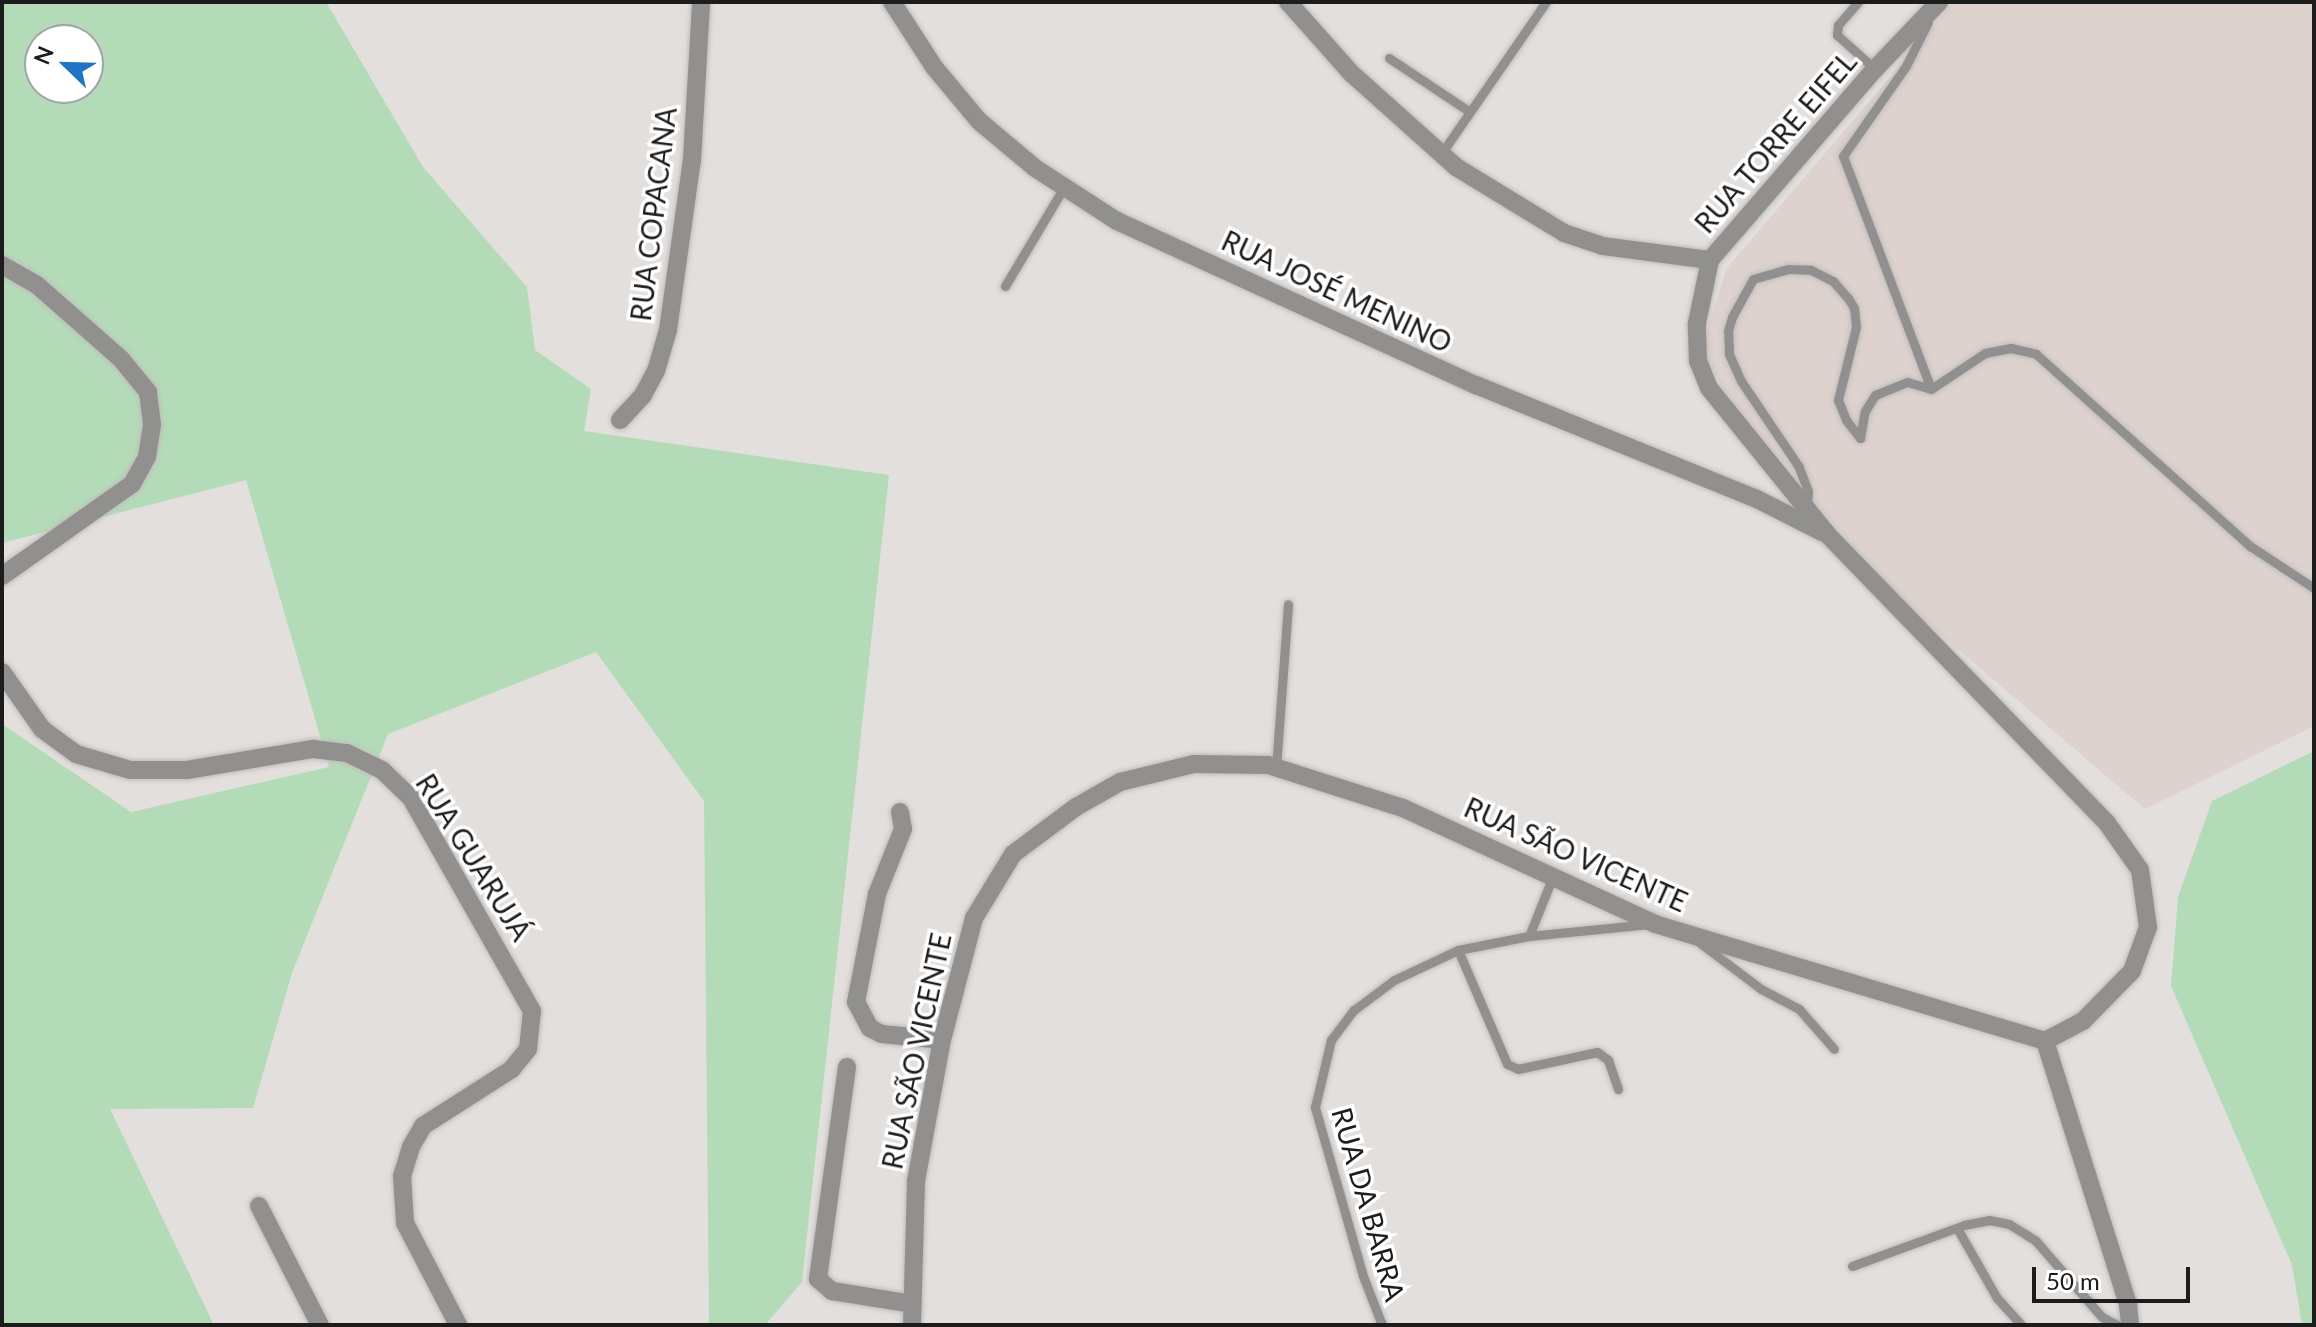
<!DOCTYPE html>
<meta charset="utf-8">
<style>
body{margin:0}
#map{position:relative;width:2316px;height:1327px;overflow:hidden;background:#e2dfdd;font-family:Lato,sans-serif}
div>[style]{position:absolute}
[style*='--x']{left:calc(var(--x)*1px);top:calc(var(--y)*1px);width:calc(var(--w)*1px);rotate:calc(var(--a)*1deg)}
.built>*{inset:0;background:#ddd2cd}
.green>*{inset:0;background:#b4dbb8}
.roads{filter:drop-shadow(0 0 2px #bfbcba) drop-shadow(0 0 2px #bfbcba)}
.lane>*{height:9px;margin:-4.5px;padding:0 4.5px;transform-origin:4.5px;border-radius:4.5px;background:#91908f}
.street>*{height:18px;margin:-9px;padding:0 9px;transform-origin:9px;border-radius:9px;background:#91908f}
span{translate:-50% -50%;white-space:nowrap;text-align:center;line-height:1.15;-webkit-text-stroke:7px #fff;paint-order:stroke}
.street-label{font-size:28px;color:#1d1c1c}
.frame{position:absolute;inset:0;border:4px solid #1d1c1c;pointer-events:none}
.north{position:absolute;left:24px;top:24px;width:80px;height:80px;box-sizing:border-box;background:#fff;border:2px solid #a5a4a4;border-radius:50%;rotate:293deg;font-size:22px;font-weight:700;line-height:32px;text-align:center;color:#1d1c1c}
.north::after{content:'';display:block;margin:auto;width:28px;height:36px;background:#1f75c3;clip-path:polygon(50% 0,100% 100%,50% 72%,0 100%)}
.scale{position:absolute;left:2032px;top:1267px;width:158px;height:36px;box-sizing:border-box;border:4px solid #1d1c1c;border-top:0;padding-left:10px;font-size:24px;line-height:28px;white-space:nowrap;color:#1d1c1c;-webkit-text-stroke:6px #fff;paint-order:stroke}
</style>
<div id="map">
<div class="built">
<i style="clip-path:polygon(1954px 2px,2314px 2px,2314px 726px,2145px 809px,1907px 606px,1817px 506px,1721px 386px,1704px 353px,1709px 324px,1727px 268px)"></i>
</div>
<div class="green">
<i style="clip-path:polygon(evenodd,2px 2px,326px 2px,423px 167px,527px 287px,535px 350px,591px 389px,584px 431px,889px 475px,802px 1282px,765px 1325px,709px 1325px,704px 801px,596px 652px,388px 734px,292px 973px,253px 1108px,110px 1109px,214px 1325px,2px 1325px,2px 724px,131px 812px,329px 767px,246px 480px,2px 543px,2px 2px,40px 40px,88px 40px,88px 88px,40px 88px,40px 40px)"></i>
<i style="clip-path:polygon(2314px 751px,2314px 1325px,2302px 1325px,2292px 1265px,2171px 986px,2178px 897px,2212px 801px)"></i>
</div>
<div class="roads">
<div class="lane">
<i style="--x:1858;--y:2;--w:30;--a:131"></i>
<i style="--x:1838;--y:25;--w:10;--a:96"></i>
<i style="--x:1837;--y:35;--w:51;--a:41.8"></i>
<i style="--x:1928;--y:22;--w:49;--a:116.6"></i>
<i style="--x:1906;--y:66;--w:110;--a:125"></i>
<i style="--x:1843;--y:156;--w:249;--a:69.3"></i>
<i style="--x:1389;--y:58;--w:97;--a:33.7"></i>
<i style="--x:1441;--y:154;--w:185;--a:-55.4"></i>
<i style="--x:1005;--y:286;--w:115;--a:-59.2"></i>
<i style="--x:1931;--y:389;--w:65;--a:-33.7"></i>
<i style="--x:1985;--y:353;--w:26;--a:-11"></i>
<i style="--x:2011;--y:348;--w:26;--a:13"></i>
<i style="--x:2036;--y:354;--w:288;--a:41.9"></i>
<i style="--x:2250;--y:546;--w:77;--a:33.3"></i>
<i style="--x:1860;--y:438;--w:27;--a:-80"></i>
<i style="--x:1865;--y:411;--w:19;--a:-58"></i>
<i style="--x:1875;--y:395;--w:35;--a:-22"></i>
<i style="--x:1907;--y:382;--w:25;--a:16"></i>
<i style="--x:1807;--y:505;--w:14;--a:-86"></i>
<i style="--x:1808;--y:491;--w:26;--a:-111"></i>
<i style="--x:1799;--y:467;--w:104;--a:-124"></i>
<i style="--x:1741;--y:381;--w:30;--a:-114"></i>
<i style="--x:1729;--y:354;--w:23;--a:-92"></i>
<i style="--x:1728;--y:331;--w:15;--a:-74"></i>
<i style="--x:1732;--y:317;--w:43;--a:-61.1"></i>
<i style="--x:1753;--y:279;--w:36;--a:-16"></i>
<i style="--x:1788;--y:269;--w:23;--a:2"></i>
<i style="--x:1811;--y:270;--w:25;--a:27"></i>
<i style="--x:1833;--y:281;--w:23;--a:49"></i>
<i style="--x:1848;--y:298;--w:12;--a:59"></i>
<i style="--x:1854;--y:308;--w:19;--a:84"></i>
<i style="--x:1856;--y:327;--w:75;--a:103.9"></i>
<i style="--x:1838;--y:400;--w:22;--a:68"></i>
<i style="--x:1846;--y:420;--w:23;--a:52"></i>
<i style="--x:1276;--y:768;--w:164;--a:-85.8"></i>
<i style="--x:1529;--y:936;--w:65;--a:-68.2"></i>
<i style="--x:1700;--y:943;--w:76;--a:37"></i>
<i style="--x:1761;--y:989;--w:43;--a:27.8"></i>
<i style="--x:1799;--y:1009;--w:53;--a:48.8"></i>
<i style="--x:1458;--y:950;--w:124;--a:66.7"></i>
<i style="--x:1507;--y:1064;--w:12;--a:24"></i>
<i style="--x:1518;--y:1069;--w:81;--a:-12.1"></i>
<i style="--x:1597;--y:1052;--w:14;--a:36"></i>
<i style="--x:1608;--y:1060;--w:31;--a:71"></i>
<i style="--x:1957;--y:1228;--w:81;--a:60.3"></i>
<i style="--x:1997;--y:1298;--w:36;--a:48"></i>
<i style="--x:1852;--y:1266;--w:119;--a:-20.1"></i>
<i style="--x:1964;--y:1225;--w:25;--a:-11"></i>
<i style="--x:1989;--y:1220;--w:20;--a:11"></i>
<i style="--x:2009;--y:1224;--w:31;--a:32"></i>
<i style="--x:2035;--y:1240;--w:102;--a:49"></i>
<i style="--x:2102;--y:1317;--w:17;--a:28"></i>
<i style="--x:1382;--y:1325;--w:53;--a:-111.2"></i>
<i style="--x:1363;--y:1276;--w:176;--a:-105.9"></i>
<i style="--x:1315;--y:1107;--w:69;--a:-76.6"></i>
<i style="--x:1331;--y:1040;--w:38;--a:-53"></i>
<i style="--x:1354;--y:1010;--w:50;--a:-36.9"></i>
<i style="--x:1394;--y:980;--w:71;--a:-25.1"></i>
<i style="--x:1458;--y:950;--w:72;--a:-11.2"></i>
<i style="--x:1529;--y:936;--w:121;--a:-5.7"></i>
</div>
<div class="street">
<i style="--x:892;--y:2;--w:77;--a:57.1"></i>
<i style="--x:934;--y:67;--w:70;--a:50.2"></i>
<i style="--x:979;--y:121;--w:73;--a:40"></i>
<i style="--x:1035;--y:168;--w:98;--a:32.9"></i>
<i style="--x:1117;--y:221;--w:395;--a:24.6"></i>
<i style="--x:1476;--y:385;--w:303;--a:22.1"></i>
<i style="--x:1757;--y:499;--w:73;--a:26.9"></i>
<i style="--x:1288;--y:2;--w:95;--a:48.4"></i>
<i style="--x:1351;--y:73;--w:141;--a:41.8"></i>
<i style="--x:1456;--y:167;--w:127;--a:31.4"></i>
<i style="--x:1564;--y:233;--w:41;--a:18.4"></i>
<i style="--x:1603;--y:246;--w:108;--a:7.5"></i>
<i style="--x:2;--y:265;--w:40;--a:29.7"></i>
<i style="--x:37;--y:285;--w:112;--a:41.4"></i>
<i style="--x:121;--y:359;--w:43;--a:50.7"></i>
<i style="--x:148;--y:392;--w:33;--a:83"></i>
<i style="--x:152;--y:425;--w:32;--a:99"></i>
<i style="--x:147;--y:457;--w:31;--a:119"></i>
<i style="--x:132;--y:484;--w:159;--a:144.7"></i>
<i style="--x:620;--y:420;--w:34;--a:-47"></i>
<i style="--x:643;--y:395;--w:27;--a:-62"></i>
<i style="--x:656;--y:371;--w:43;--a:-73.7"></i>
<i style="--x:668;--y:330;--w:172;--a:-82"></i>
<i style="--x:692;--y:160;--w:158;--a:-86.7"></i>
<i style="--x:2;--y:672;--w:70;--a:54.9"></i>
<i style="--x:42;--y:729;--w:42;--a:36.3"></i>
<i style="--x:76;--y:754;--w:56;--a:16.5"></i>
<i style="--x:130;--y:770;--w:57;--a:0"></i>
<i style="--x:187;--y:770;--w:128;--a:-9.5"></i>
<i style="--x:313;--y:749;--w:34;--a:7"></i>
<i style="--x:347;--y:753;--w:39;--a:26"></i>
<i style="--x:382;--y:770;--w:40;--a:44"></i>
<i style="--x:411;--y:798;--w:245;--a:60.4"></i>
<i style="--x:532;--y:1011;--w:38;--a:96"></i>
<i style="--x:528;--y:1049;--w:26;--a:129"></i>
<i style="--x:512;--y:1069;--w:106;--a:147.4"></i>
<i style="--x:423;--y:1126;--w:24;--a:120"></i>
<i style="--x:411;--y:1147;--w:30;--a:107"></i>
<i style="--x:402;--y:1176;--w:47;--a:86.3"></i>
<i style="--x:405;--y:1223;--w:115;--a:62.5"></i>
<i style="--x:900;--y:812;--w:17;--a:80"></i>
<i style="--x:903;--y:829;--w:70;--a:111.8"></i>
<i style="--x:877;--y:894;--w:110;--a:101"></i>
<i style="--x:856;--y:1002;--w:30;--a:62"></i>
<i style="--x:870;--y:1028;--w:13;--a:27"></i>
<i style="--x:882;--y:1034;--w:60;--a:5.7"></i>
<i style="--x:2045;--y:1041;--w:277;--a:72.5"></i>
<i style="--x:2128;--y:1305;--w:20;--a:84"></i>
<i style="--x:847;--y:1067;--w:214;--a:97.8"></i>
<i style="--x:818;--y:1279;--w:18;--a:41"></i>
<i style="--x:832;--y:1291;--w:81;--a:9.2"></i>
<i style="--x:259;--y:1206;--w:134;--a:62.9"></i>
<i style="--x:912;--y:1325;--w:144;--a:-88.4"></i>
<i style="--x:916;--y:1181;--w:143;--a:-79.6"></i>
<i style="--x:942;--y:1040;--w:126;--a:-75.3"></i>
<i style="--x:974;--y:918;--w:75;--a:-58.6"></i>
<i style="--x:1013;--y:854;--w:79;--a:-36.7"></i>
<i style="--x:1076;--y:807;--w:51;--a:-29.6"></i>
<i style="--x:1120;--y:782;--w:76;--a:-13.7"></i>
<i style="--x:1194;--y:764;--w:74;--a:0.8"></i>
<i style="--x:1268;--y:765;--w:142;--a:17.7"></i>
<i style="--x:1403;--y:808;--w:277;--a:24.7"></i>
<i style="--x:1655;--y:924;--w:407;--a:16.7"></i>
<i style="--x:2045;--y:1041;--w:43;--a:-27.8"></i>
<i style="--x:2083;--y:1021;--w:70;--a:-45.6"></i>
<i style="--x:2132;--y:971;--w:47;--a:-70"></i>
<i style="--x:2148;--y:927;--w:58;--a:-98"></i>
<i style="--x:2140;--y:870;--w:57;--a:-125.1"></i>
<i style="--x:2107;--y:823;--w:401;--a:-134.1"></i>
<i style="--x:1828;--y:535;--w:189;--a:-129"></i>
<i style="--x:1709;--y:388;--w:29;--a:-112"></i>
<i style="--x:1698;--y:361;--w:38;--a:-92"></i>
<i style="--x:1697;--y:323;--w:64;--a:-78.3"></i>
<i style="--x:1710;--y:260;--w:252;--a:-49.2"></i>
<i style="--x:1875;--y:69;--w:93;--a:-46.3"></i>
</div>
</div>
<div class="street-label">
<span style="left:1775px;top:142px;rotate:-49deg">RUA TORRE EIFEL</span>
<span style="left:653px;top:214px;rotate:-83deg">RUA COPACANA</span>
<span style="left:1337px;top:291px;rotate:25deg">RUA JOSÉ MENINO</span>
<span style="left:1576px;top:854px;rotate:24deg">RUA SÃO VICENTE</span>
<span style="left:474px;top:857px;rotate:58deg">RUA GUARUJÁ</span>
<span style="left:916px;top:1051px;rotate:-78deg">RUA SÃO VICENTE</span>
<span style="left:1369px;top:1204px;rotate:74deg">RUA DA BARRA</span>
</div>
<div class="frame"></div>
<div class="north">N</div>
<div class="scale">50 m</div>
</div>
